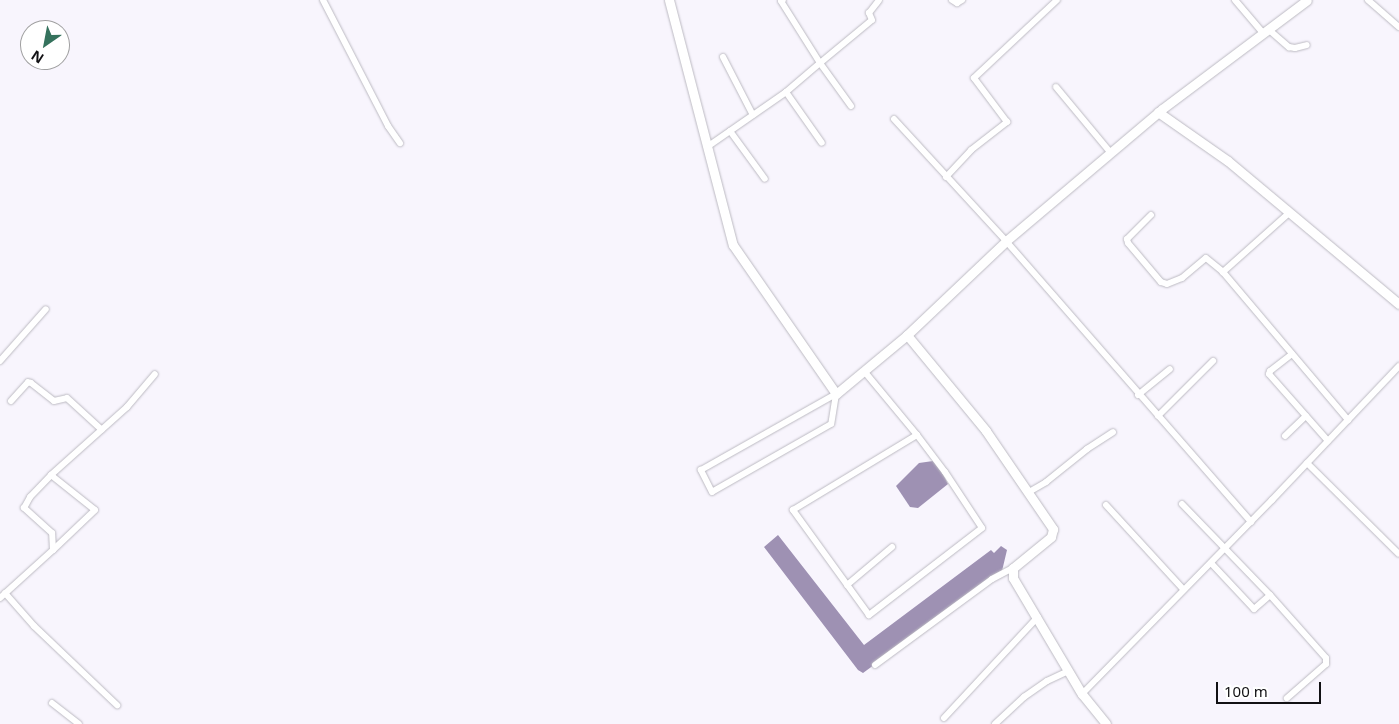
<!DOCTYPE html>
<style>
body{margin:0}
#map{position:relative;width:1399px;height:724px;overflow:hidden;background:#f8f5fd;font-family:"Noto Sans",sans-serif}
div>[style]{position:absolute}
.water>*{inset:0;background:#9e91b3}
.roads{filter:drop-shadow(0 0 1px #bcbac2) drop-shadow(0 0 1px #bcbac2)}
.street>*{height:6px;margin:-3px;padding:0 3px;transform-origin:3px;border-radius:3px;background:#fff}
.secondary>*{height:9px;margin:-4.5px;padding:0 4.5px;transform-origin:4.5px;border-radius:4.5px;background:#fff}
span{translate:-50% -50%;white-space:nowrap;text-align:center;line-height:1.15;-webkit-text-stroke:4px #fff;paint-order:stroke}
.north{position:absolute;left:20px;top:20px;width:50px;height:50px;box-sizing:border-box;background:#fff;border:1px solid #a0a0a1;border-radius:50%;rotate:213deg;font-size:14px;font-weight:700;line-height:20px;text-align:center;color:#121114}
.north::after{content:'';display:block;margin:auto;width:18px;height:22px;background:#35725d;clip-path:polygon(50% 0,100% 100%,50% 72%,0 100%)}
.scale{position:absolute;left:1216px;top:682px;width:105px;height:22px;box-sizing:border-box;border:2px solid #121114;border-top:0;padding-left:6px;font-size:15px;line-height:18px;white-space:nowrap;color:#121114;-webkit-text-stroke:4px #fff;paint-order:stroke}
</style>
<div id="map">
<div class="water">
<i style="clip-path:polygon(933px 461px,942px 472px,948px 484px,918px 508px,910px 507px,896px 486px,919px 463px)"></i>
<i style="clip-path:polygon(778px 535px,864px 645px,991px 550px,994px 553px,1001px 546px,1007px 550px,1002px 571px,863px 673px,858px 670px,764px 547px)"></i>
</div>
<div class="roads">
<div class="street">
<i style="left:323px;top:0;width:142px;rotate:62.7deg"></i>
<i style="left:388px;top:126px;width:21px;rotate:55deg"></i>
<i style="left:952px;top:0;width:6px;rotate:31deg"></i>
<i style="left:957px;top:3px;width:6px;rotate:-31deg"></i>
<i style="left:1235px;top:0;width:43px;rotate:49.7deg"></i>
<i style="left:1368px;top:0;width:41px;rotate:41.1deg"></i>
<i style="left:1268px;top:29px;width:28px;rotate:41deg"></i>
<i style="left:1289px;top:47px;width:6px;rotate:9deg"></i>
<i style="left:1295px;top:48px;width:12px;rotate:-14deg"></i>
<i style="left:723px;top:57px;width:65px;rotate:62.7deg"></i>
<i style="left:1056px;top:87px;width:85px;rotate:50.3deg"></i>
<i style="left:786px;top:92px;width:62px;rotate:54.8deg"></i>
<i style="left:851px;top:106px;width:53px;rotate:-125.8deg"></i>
<i style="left:820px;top:63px;width:67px;rotate:-39.6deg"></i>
<i style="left:872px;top:20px;width:8px;rotate:-113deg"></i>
<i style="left:869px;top:13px;width:16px;rotate:-52deg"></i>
<i style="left:894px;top:119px;width:166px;rotate:47.4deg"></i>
<i style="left:1006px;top:241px;width:373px;rotate:48.9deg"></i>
<i style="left:730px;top:131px;width:59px;rotate:53.9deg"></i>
<i style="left:707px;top:147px;width:96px;rotate:-34.8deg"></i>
<i style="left:786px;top:92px;width:45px;rotate:-40.5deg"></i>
<i style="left:820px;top:63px;width:73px;rotate:-122.2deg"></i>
<i style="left:781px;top:1px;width:2px;rotate:-27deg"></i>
<i style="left:946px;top:177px;width:37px;rotate:-47deg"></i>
<i style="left:971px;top:150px;width:46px;rotate:-37.9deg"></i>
<i style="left:1007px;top:122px;width:55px;rotate:-126.9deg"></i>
<i style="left:974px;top:78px;width:114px;rotate:-43.2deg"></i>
<i style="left:1289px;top:213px;width:89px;rotate:138.2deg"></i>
<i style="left:1223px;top:272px;width:194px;rotate:49.8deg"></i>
<i style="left:1151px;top:215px;width:34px;rotate:135deg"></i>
<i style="left:1127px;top:239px;width:4px;rotate:76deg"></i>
<i style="left:1128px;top:243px;width:51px;rotate:49.8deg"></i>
<i style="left:1161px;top:282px;width:6px;rotate:18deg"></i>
<i style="left:1167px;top:284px;width:16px;rotate:-22deg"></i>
<i style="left:1182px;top:278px;width:31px;rotate:-40deg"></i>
<i style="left:1206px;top:258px;width:22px;rotate:39deg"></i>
<i style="left:1292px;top:354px;width:28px;rotate:142deg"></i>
<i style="left:1270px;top:371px;width:3px;rotate:108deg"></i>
<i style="left:1269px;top:374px;width:89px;rotate:48.6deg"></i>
<i style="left:0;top:361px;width:69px;rotate:-48.5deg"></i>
<i style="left:864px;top:371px;width:83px;rotate:50.4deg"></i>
<i style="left:917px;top:435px;width:46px;rotate:52.9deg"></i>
<i style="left:945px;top:472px;width:67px;rotate:56.5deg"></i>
<i style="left:982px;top:528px;width:143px;rotate:142.4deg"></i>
<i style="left:869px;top:615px;width:130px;rotate:-125.9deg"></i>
<i style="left:793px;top:510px;width:145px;rotate:-31.2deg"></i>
<i style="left:836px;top:394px;width:30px;rotate:99deg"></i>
<i style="left:831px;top:424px;width:137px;rotate:150.3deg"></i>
<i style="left:712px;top:492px;width:25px;rotate:-117deg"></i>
<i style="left:701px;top:470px;width:155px;rotate:-29.4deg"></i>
<i style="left:1138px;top:395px;width:41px;rotate:-39.1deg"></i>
<i style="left:11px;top:401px;width:25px;rotate:-48deg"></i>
<i style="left:28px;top:382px;width:3px;rotate:18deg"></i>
<i style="left:31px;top:383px;width:29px;rotate:38deg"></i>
<i style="left:54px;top:401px;width:13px;rotate:-13deg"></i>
<i style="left:67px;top:398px;width:47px;rotate:42.4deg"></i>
<i style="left:1158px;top:416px;width:78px;rotate:-45deg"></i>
<i style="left:1285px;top:436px;width:29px;rotate:-44deg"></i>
<i style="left:1307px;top:463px;width:129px;rotate:44.7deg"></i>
<i style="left:51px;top:475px;width:56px;rotate:38.5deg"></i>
<i style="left:95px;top:510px;width:58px;rotate:136.4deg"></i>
<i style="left:1029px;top:492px;width:20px;rotate:-30deg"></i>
<i style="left:1046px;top:482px;width:53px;rotate:-38.8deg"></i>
<i style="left:1087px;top:449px;width:31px;rotate:-33deg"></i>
<i style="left:1182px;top:504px;width:127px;rotate:46deg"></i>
<i style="left:1270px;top:595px;width:84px;rotate:48.4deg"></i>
<i style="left:1326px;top:658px;width:6px;rotate:90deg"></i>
<i style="left:1326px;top:664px;width:52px;rotate:138.9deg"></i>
<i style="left:1106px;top:505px;width:114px;rotate:47.5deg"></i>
<i style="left:1211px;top:563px;width:63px;rotate:46.9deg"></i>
<i style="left:1254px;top:609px;width:21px;rotate:-41deg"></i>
<i style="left:847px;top:585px;width:59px;rotate:-40.2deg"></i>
<i style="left:5px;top:593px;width:44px;rotate:48.7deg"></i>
<i style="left:34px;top:626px;width:115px;rotate:43.6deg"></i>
<i style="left:0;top:598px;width:72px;rotate:-42.2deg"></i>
<i style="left:53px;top:550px;width:17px;rotate:-93deg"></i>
<i style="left:52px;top:533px;width:38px;rotate:-138deg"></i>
<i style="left:24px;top:508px;width:13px;rotate:-61deg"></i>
<i style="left:30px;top:497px;width:30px;rotate:-46deg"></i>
<i style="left:51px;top:475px;width:102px;rotate:-41.8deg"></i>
<i style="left:127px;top:407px;width:43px;rotate:-49.7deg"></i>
<i style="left:875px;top:665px;width:145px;rotate:-36.3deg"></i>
<i style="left:992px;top:579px;width:24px;rotate:-28deg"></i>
<i style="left:1082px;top:694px;width:272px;rotate:-45.6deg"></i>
<i style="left:1272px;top:500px;width:185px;rotate:-46.5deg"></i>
<i style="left:52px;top:703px;width:34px;rotate:38deg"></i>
<i style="left:944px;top:718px;width:138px;rotate:-47.1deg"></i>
<i style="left:995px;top:724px;width:40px;rotate:-43deg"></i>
<i style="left:1024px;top:697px;width:28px;rotate:-35deg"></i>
<i style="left:1047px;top:681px;width:23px;rotate:-25deg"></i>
</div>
<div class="secondary">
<i style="left:669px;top:0;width:253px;rotate:75.4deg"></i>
<i style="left:733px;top:245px;width:181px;rotate:55.3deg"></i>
<i style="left:836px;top:394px;width:92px;rotate:-39.7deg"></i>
<i style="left:907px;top:335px;width:137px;rotate:-43.5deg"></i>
<i style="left:1006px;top:241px;width:204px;rotate:-40.2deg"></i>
<i style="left:1162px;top:109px;width:181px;rotate:-36.9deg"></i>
<i style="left:1158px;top:112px;width:85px;rotate:35deg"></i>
<i style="left:1228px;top:161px;width:223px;rotate:39.9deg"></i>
<i style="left:907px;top:335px;width:124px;rotate:50.5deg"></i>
<i style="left:986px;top:431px;width:119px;rotate:55.6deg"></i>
<i style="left:1053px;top:529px;width:8px;rotate:104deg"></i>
<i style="left:1051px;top:537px;width:49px;rotate:140.8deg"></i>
<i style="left:1013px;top:568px;width:10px;rotate:90deg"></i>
<i style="left:1013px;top:578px;width:135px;rotate:59.3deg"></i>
<i style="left:1082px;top:694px;width:38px;rotate:51deg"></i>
</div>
</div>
<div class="north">N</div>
<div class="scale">100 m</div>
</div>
